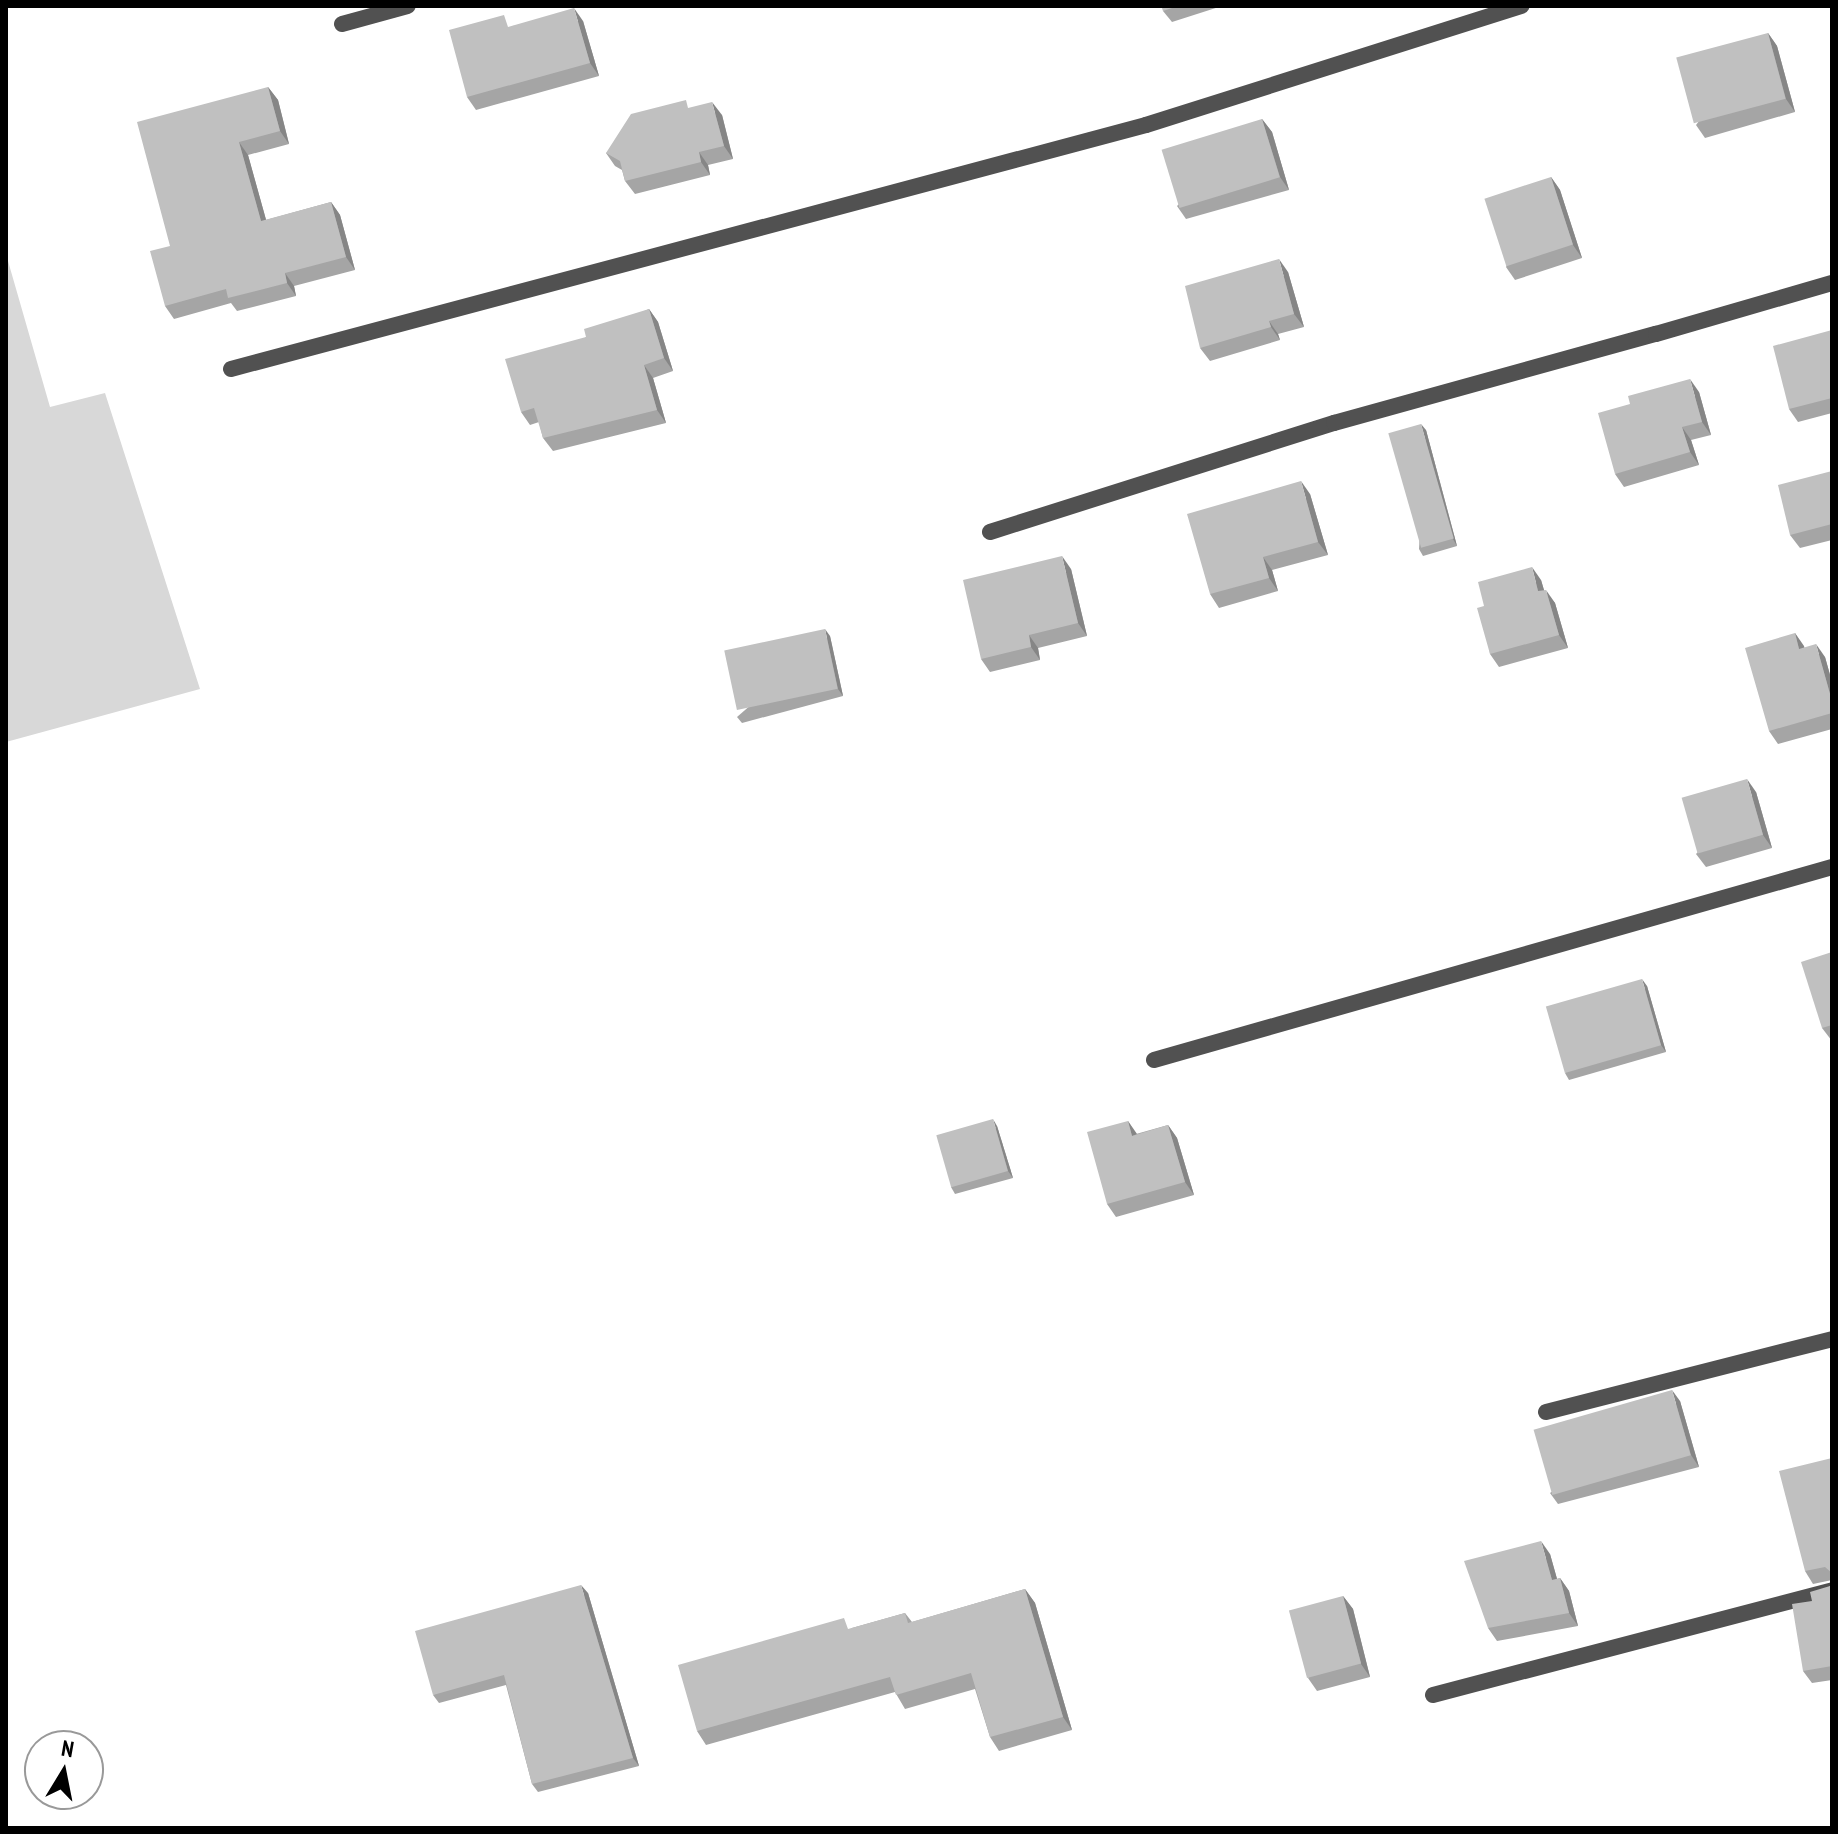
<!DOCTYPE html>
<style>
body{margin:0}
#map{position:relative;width:1838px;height:1834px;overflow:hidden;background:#fff;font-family:"PT Sans Narrow",sans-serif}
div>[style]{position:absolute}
.green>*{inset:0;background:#d8d8d8}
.lane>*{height:16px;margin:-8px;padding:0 8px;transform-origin:8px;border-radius:8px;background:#515151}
.street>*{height:16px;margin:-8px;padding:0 8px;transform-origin:8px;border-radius:8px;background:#515151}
.wall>*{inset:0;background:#a5a5a5}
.shaded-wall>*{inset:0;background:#868686}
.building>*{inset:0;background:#c0c0c0;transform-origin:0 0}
span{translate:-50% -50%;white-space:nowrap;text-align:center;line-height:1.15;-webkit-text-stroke:6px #fff;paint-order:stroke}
.frame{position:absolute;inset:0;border:8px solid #000;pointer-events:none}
.north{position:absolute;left:24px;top:1730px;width:80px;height:80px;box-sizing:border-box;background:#fff;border:2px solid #999;border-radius:50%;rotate:10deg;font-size:22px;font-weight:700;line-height:32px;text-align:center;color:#000}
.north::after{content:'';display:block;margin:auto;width:28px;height:36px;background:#000;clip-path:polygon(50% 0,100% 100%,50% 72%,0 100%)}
</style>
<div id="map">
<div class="green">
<i style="clip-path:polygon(6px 254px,50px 407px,105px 393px,200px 689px,6px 742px)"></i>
</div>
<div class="lane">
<i style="left:990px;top:532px;width:361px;rotate:-17.6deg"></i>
<i style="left:1334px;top:423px;width:334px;rotate:-15.5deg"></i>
<i style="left:1154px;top:1060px;width:705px;rotate:-15.89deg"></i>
<i style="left:1546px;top:1412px;width:295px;rotate:-14.3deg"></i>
</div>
<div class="street">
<i style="left:342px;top:24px;width:68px;rotate:-15.3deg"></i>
<i style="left:1656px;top:334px;width:183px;rotate:-16.2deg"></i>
<i style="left:231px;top:369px;width:947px;rotate:-14.93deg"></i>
<i style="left:1146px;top:125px;width:394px;rotate:-17.6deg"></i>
<i style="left:1433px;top:1695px;width:413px;rotate:-14.7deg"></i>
</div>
<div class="wall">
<i style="clip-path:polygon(1162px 6px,1222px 6px,1172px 22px,1163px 11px)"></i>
<i style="clip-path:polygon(583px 21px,599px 76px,476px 110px,467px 97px,512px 26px)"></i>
<i style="clip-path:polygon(1768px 33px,1777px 46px,1795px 112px,1705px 138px,1696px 125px)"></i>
<i style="clip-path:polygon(268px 87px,278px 100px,289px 144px,248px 155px,266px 220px,331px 202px,340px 215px,355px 270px,294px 286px,296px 296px,237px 311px,231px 303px,174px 319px,165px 306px,170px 246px)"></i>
<i style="clip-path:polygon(691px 108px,722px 115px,733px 159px,708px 165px,710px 175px,635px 194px,625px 181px,622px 170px,615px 166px,606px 153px)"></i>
<i style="clip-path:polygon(1262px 119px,1272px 132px,1289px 190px,1186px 219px,1177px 206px)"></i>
<i style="clip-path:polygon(1551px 177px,1560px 190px,1582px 258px,1515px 280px,1506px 267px)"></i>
<i style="clip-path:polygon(1288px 272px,1304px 327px,1278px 334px,1280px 340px,1210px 361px,1200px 348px)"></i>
<i style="clip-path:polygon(649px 309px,658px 322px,673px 371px,653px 378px,666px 423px,553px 451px,543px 438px,539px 422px,530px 425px,521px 412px,586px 337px)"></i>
<i style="clip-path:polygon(1832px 330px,1832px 413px,1798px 422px,1789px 409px)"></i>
<i style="clip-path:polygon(1699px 392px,1711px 435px,1691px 440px,1699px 465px,1624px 487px,1615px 474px)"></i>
<i style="clip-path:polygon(1426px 430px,1457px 546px,1423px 556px,1419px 549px)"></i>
<i style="clip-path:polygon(1832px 471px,1832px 540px,1800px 548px,1790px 535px)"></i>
<i style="clip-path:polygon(1310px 494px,1328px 555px,1272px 570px,1278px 591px,1219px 608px,1210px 594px)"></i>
<i style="clip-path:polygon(1071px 569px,1087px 636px,1038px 648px,1040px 660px,990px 672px,981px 659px)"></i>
<i style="clip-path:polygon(1541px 580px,1544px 590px,1555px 603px,1568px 648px,1499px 667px,1490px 654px,1484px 606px)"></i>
<i style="clip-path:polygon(1795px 633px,1804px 648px,1825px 657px,1832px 682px,1832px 729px,1778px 744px,1769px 731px)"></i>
<i style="clip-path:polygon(830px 636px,843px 696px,742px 723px,737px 717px)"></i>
<i style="clip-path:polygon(1756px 792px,1772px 848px,1706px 867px,1696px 854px)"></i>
<i style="clip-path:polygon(1832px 952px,1832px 1041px,1822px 1028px)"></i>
<i style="clip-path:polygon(1647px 986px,1666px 1052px,1569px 1080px,1565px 1073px)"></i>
<i style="clip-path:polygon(1128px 1121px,1136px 1134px,1168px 1125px,1177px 1138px,1194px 1195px,1116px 1217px,1107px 1204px)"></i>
<i style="clip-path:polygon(997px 1126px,1013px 1178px,955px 1194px,951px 1187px)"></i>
<i style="clip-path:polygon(1680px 1401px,1699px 1467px,1558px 1504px,1550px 1493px)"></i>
<i style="clip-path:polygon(1832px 1458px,1832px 1580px,1813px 1584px,1805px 1571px)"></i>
<i style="clip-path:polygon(1550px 1554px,1557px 1579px,1560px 1578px,1569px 1591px,1578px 1626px,1497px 1641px,1488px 1628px)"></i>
<i style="clip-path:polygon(1832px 1581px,1832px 1680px,1812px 1683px,1803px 1671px,1812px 1601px,1830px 1586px)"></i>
<i style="clip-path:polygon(1025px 1589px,1035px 1603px,1072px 1730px,999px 1751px,990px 1737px,975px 1689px,905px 1709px,895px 1692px,706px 1745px,697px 1731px,852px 1628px,905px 1613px,912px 1622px)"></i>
<i style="clip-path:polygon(588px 1593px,639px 1766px,538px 1792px,532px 1784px,506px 1685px,439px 1703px,433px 1695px)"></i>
<i style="clip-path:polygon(1343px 1596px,1353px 1609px,1370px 1677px,1317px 1691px,1308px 1678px)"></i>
</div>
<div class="shaded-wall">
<i style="clip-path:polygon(574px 8px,583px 21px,599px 76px,590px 63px)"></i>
<i style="clip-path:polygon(1768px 33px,1777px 46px,1795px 112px,1786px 99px)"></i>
<i style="clip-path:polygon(268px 87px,278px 100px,289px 144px,280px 131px)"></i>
<i style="clip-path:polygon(712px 102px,722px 115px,733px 159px,724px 146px)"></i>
<i style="clip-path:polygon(1262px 119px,1272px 132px,1289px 190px,1280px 177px)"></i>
<i style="clip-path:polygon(239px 142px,248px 155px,270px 234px,261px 221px)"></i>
<i style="clip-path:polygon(699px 152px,708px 165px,710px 175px,701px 162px)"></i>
<i style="clip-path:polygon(1551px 177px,1560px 190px,1582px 258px,1573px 245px)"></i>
<i style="clip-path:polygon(331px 202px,340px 215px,355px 270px,346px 257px)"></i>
<i style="clip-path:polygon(1279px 259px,1288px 272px,1304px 327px,1294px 314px)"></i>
<i style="clip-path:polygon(285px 273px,294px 286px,296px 296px,287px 283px)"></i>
<i style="clip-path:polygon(649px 309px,658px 322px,673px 371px,664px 358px)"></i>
<i style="clip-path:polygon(1269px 321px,1278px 334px,1280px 340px,1271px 327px)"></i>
<i style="clip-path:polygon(644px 365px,653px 378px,666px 423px,657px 410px)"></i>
<i style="clip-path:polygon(1690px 379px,1699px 392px,1711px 435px,1702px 422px)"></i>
<i style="clip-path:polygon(1421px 424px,1426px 430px,1457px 546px,1453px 539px)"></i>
<i style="clip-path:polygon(1682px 427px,1691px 440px,1699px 465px,1690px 452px)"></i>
<i style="clip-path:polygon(1301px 481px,1310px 494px,1328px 555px,1318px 542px)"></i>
<i style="clip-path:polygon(1062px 556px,1071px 569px,1087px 636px,1078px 623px)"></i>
<i style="clip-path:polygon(1263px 557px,1272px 570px,1278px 591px,1269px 578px)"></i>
<i style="clip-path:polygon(1532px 567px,1541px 580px,1548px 604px,1538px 591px)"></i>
<i style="clip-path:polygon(1546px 590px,1555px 603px,1568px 648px,1559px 635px)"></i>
<i style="clip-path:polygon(825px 629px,830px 636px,843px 696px,838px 689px)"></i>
<i style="clip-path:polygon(1795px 633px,1804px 646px,1808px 662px,1799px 649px)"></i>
<i style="clip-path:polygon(1029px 635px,1038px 648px,1040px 660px,1031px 647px)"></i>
<i style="clip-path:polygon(1816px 644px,1825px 657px,1832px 682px,1832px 701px)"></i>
<i style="clip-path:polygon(1747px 779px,1756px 792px,1772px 848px,1763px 835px)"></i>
<i style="clip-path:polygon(1642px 979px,1647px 986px,1666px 1052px,1661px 1045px)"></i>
<i style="clip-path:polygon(993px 1119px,997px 1126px,1013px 1178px,1008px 1171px)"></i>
<i style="clip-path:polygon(1128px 1121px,1137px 1134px,1132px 1136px)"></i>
<i style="clip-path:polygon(1168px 1125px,1177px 1138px,1194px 1195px,1185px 1182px)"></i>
<i style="clip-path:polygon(1672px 1390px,1680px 1401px,1699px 1467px,1691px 1455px)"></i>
<i style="clip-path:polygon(1541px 1541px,1550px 1554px,1561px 1593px,1552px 1580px)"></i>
<i style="clip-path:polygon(1560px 1578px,1569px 1591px,1578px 1626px,1569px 1613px)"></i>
<i style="clip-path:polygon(581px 1585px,588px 1593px,639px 1766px,633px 1758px)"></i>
<i style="clip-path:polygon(1025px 1589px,1035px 1603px,1072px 1730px,1063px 1717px)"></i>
<i style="clip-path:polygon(1343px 1596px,1353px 1609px,1370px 1677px,1361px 1664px)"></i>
</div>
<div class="building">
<i style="clip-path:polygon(1162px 6px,1178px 6px,1163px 11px)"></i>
<i style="clip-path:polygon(574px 8px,590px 63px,467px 97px,449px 30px,504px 15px,508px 27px)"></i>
<i style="left:1768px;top:33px;width:68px;height:95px;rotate:75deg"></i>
<i style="clip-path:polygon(268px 87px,280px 131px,239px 142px,261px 221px,331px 202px,346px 257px,285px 273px,287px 283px,228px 298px,226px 289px,165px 306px,150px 251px,170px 246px,137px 122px)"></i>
<i style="clip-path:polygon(686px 100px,688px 108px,712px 102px,724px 146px,699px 152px,701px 162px,625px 181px,620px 161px,606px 153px,631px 114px)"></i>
<i style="left:1262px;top:119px;width:61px;height:105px;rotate:73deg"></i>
<i style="left:1551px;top:177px;width:71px;height:70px;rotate:72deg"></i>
<i style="clip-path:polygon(1279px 259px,1294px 314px,1269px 321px,1271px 327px,1200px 348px,1185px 286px)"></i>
<i style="clip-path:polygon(649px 309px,664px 358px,644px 365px,657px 410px,543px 438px,534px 408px,521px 412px,505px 359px,586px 337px,584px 329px)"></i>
<i style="clip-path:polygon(1832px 330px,1832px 398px,1789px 409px,1773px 346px)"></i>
<i style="clip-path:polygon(1690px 379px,1702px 422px,1682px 427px,1690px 452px,1615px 474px,1598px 413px,1630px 404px,1628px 396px)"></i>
<i style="left:1421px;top:424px;width:119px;height:34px;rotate:74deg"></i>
<i style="clip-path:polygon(1832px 471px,1832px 524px,1790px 535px,1778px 485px)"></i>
<i style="clip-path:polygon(1301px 481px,1318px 542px,1263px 557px,1269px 578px,1210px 594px,1187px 514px)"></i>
<i style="clip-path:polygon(1062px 556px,1078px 623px,1029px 635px,1031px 647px,981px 659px,963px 580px)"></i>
<i style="clip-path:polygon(1532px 567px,1538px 591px,1546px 590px,1559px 635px,1490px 654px,1477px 608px,1484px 606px,1478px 582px)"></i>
<i style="left:825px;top:629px;width:61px;height:103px;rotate:78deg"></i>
<i style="clip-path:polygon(1795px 633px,1799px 649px,1816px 644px,1832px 701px,1832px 713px,1769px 731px,1745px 648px)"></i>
<i style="left:1747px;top:779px;width:58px;height:68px;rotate:74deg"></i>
<i style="clip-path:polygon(1832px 952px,1832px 1025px,1822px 1028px,1801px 962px)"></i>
<i style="left:1642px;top:979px;width:69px;height:100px;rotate:74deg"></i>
<i style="left:993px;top:1119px;width:54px;height:59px;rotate:74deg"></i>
<i style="clip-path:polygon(1128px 1121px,1132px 1136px,1168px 1125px,1185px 1182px,1107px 1204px,1087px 1132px)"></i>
<i style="left:1672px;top:1390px;width:68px;height:144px;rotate:74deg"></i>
<i style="clip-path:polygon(1832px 1458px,1832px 1573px,1825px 1567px,1805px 1571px,1779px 1471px)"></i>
<i style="clip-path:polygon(1541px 1541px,1552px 1580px,1560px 1578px,1569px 1613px,1488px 1628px,1464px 1561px)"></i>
<i style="clip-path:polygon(1832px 1581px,1832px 1666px,1803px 1671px,1792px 1604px,1812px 1601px,1810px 1592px,1830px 1586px)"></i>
<i style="clip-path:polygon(581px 1585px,633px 1758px,532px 1784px,504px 1675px,433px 1695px,415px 1631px)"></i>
<i style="clip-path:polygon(1025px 1589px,1063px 1717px,990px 1737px,971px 1673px,896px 1695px,890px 1677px,697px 1731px,678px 1665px,844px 1618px,848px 1629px,905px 1613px,908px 1623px)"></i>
<i style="left:1343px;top:1596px;width:70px;height:56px;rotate:75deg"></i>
</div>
<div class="frame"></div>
<div class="north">N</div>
</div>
